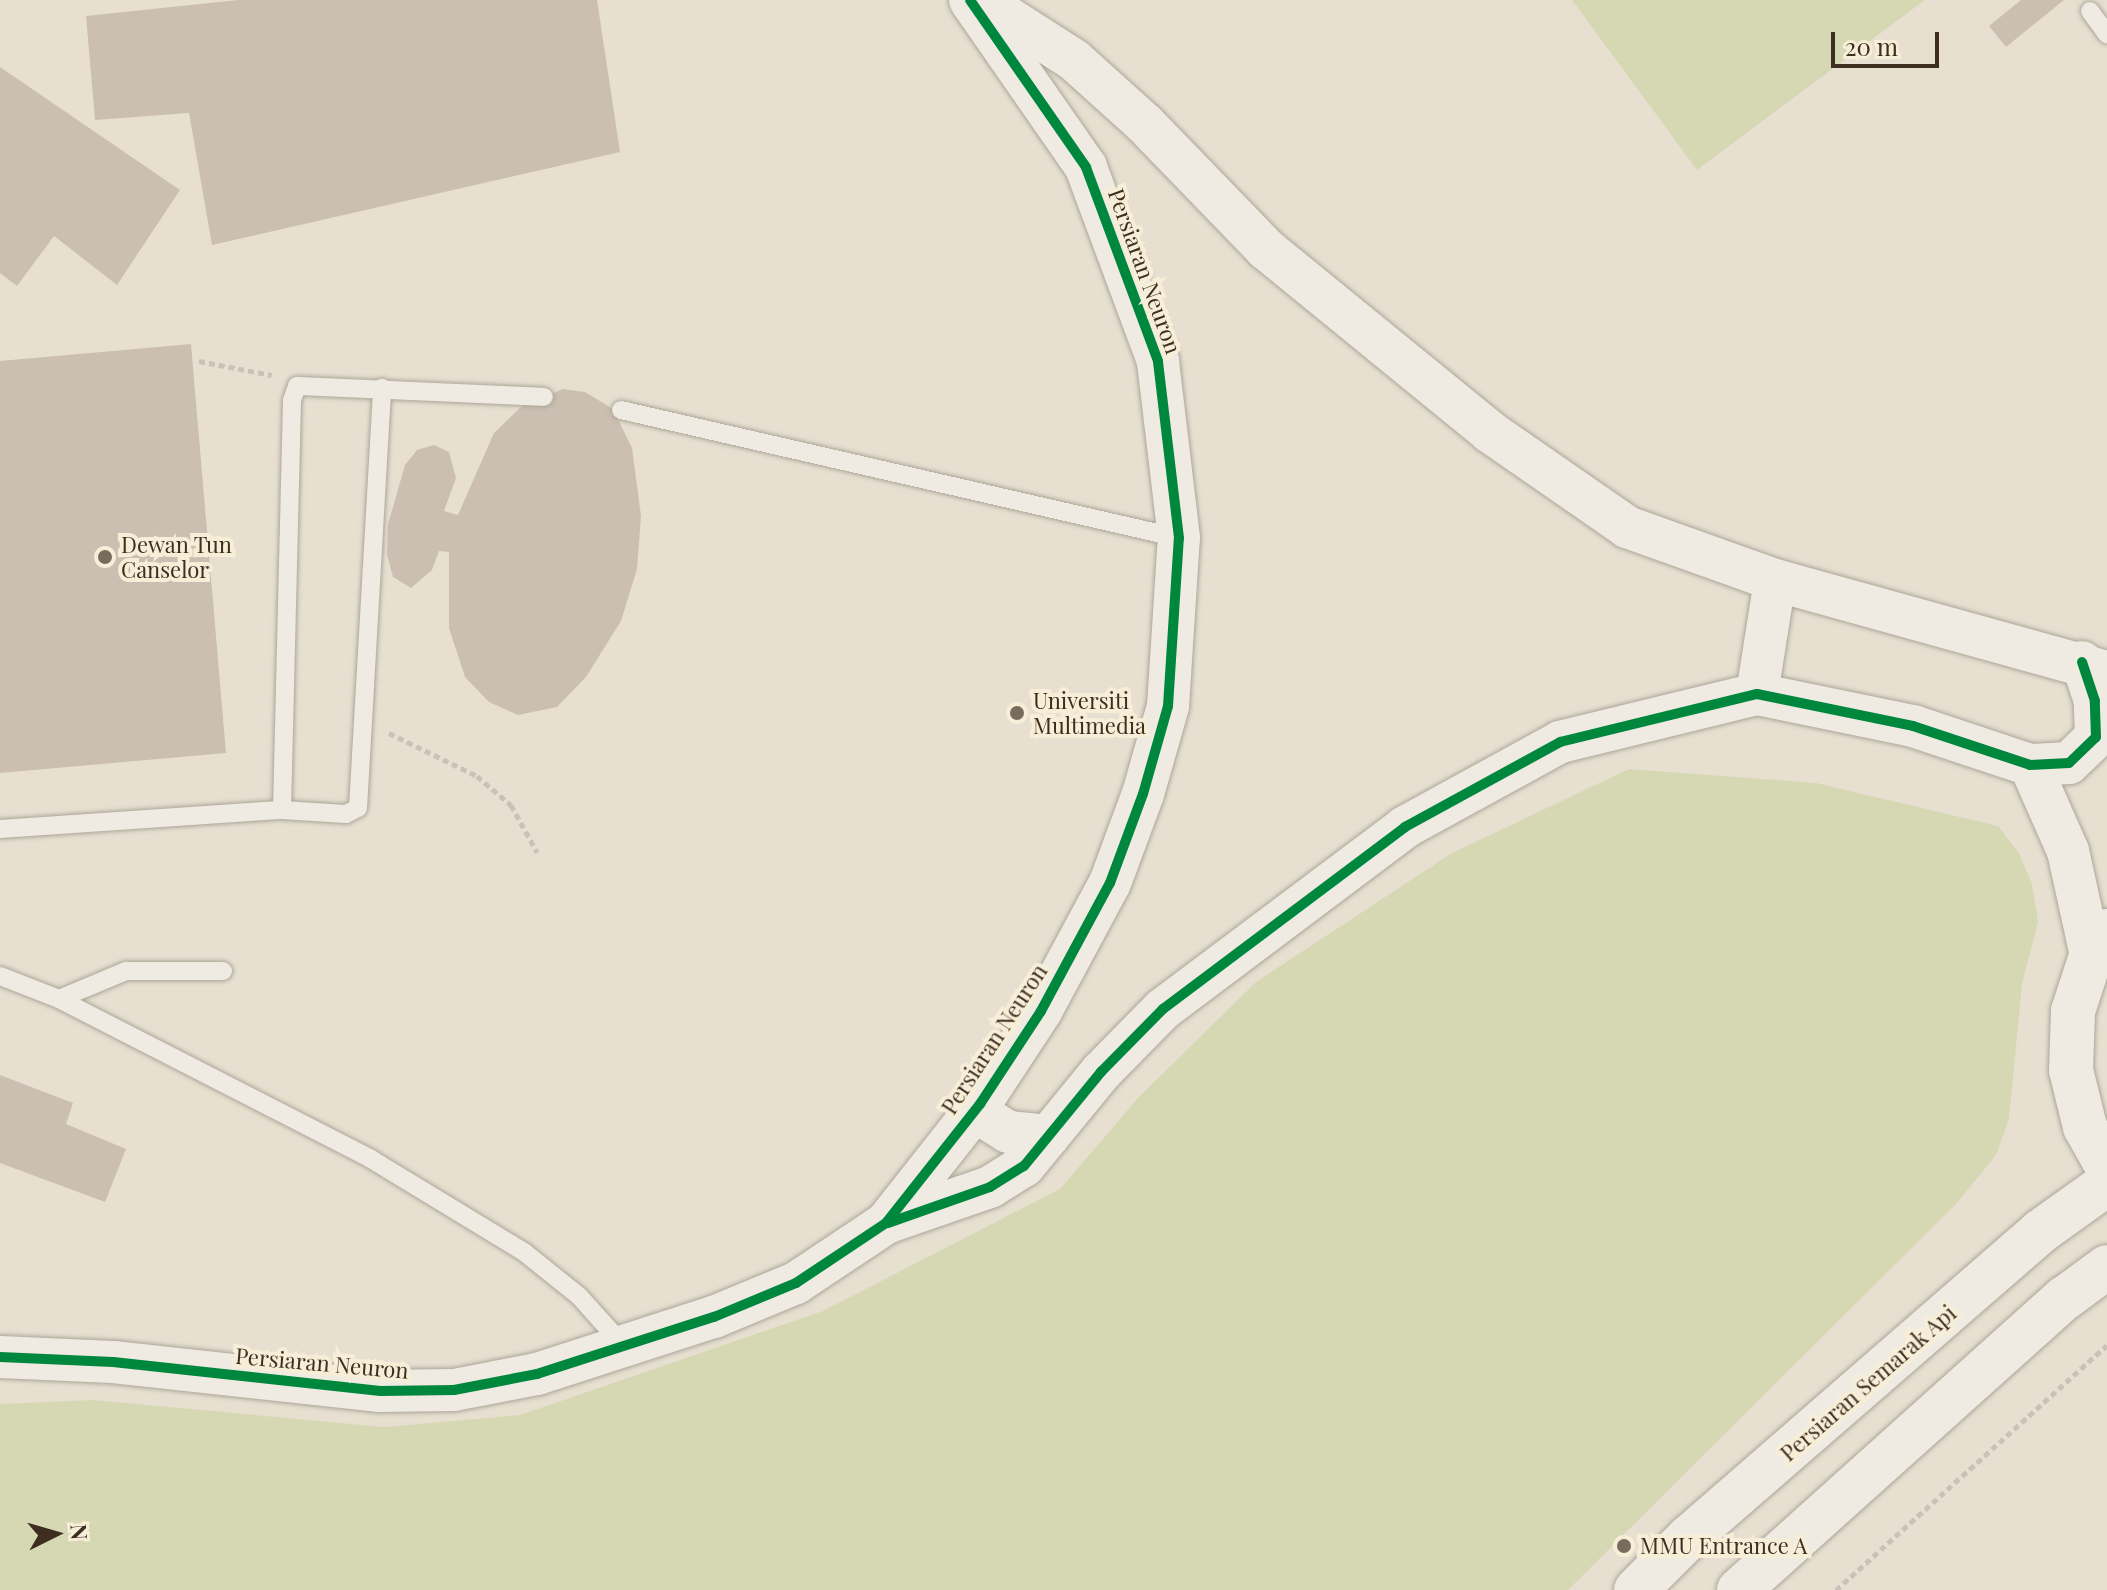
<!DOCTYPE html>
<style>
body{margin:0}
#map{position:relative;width:2107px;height:1590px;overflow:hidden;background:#e7e0d1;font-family:"Playfair Display",serif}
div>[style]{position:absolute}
.green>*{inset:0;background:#d6d7b3}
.building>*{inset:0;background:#cbbfb2}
.path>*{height:5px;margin-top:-2.5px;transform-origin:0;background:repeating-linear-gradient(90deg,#c8c2b9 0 6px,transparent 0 10px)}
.roads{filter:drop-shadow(0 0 2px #ada599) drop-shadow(0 0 2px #ada599)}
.service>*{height:18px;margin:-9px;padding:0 9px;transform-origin:9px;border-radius:9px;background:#efebe3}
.tertiary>*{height:42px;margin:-21px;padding:0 21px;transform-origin:21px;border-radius:21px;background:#efebe3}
.secondary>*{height:44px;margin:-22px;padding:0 22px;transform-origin:22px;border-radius:22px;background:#efebe3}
.cycleway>*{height:10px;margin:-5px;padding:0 5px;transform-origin:5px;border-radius:5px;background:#00873e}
.dots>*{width:22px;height:22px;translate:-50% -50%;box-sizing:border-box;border:4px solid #f7eed8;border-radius:50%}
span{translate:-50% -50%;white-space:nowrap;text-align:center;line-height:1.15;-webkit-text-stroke:8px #f7eed8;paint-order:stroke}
.street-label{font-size:22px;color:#3d2e20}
.poi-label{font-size:22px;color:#3d2e20}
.left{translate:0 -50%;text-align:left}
.north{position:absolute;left:16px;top:1494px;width:80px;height:80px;-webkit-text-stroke:6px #f7eed8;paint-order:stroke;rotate:85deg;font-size:22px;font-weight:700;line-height:32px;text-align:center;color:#3d2e20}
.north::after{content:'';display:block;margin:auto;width:28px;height:36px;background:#3d2e20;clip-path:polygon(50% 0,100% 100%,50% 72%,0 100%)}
.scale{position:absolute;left:1831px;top:32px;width:108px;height:36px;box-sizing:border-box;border:4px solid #3d2e20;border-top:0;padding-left:10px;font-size:24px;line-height:28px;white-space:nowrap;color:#3d2e20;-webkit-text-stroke:6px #f7eed8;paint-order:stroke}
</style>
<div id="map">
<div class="green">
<i style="clip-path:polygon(1572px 0,1925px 0,1697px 170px)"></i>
<i style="clip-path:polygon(1629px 769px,1816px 783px,1998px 826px,2019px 853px,2032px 884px,2038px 922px,2022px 984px,2009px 1119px,1996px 1155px,1956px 1204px,1568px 1590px,0 1590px,0 1404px,93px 1400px,384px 1427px,520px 1415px,823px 1311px,1060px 1189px,1138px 1098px,1256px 982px,1452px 853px)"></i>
</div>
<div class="building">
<i style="clip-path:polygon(238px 0,597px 0,620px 152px,212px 245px,189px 113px,95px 120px,86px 16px)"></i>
<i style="clip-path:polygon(2021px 0,2064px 0,2006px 47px,1989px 26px)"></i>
<i style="clip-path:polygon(0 67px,180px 190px,117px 285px,54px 236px,17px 286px,0 273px)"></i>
<i style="clip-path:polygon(191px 344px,226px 753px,0 773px,0 361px)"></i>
<i style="clip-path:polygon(563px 389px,585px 392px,613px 409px,632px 448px,641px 516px,637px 569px,621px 621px,586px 677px,557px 707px,518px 715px,489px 702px,465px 677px,449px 628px,449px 552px,439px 551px,432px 570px,411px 588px,393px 577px,387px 555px,388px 524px,405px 465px,417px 450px,434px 445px,449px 452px,456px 478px,444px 511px,458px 515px,494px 433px,521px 407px)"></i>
<i style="clip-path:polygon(0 1075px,73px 1103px,66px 1124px,126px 1149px,105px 1202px,0 1163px)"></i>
</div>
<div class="path">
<i style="left:199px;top:361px;width:74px;rotate:10.9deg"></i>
<i style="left:389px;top:733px;width:98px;rotate:26deg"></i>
<i style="left:477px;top:776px;width:45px;rotate:40.5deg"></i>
<i style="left:511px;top:805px;width:54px;rotate:61deg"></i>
<i style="left:1836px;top:1590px;width:365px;rotate:-42.1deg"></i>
</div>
<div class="roads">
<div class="service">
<i style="left:2090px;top:11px;width:29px;rotate:54deg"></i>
<i style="left:621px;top:410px;width:572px;rotate:12.92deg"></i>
<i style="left:282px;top:810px;width:410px;rotate:-88.6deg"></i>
<i style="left:292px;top:400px;width:15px;rotate:-70deg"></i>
<i style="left:297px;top:386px;width:247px;rotate:2.5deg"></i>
<i style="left:0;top:829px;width:283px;rotate:-3.9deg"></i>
<i style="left:282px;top:810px;width:64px;rotate:3.6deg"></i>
<i style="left:346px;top:814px;width:13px;rotate:-27deg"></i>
<i style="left:358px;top:808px;width:421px;rotate:-86.7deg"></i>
<i style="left:0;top:976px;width:63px;rotate:21.3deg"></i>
<i style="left:59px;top:999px;width:351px;rotate:27.1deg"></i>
<i style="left:371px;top:1159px;width:179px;rotate:31.3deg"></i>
<i style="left:524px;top:1252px;width:70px;rotate:38.7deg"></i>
<i style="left:579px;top:1296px;width:66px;rotate:48.1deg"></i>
<i style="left:59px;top:999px;width:73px;rotate:-22.7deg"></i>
<i style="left:126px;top:971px;width:97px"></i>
</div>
<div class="tertiary">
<i style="left:985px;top:3px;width:106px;rotate:32.6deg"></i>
<i style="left:1074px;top:60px;width:96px;rotate:42deg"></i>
<i style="left:1145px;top:124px;width:174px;rotate:45.9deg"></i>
<i style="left:1266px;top:249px;width:289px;rotate:39.2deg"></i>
<i style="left:1490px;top:432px;width:167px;rotate:34.7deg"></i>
<i style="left:1627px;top:527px;width:157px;rotate:19.7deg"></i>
<i style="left:1775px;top:580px;width:345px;rotate:15.5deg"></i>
<i style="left:1757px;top:694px;width:115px;rotate:-81deg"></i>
<i style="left:2030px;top:765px;width:94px;rotate:66.2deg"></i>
<i style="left:2068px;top:851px;width:107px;rotate:77.6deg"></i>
<i style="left:980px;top:1104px;width:18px;rotate:61deg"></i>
<i style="left:989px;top:1120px;width:22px;rotate:32deg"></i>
<i style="left:1008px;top:1132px;width:41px;rotate:5.6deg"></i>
<i style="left:886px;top:1223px;width:110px;rotate:-19.1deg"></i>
<i style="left:990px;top:1187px;width:40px;rotate:-32deg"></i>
<i style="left:1024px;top:1166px;width:122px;rotate:-50.7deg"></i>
<i style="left:1101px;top:1072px;width:88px;rotate:-45.5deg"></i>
<i style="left:1163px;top:1009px;width:303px;rotate:-36.9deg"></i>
<i style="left:1405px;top:827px;width:177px;rotate:-28.7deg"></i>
<i style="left:1560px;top:742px;width:203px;rotate:-13.7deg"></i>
<i style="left:1757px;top:694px;width:159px;rotate:11.6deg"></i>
<i style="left:1913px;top:726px;width:123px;rotate:18.4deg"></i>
<i style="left:2030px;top:765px;width:39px;rotate:-3deg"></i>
<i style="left:2069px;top:763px;width:37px;rotate:-44deg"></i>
<i style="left:2096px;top:737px;width:36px;rotate:-92deg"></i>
<i style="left:2095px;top:701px;width:41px;rotate:-108.4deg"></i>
<i style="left:0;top:1357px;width:113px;rotate:2.5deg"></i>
<i style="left:113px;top:1362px;width:269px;rotate:6.2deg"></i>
<i style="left:380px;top:1391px;width:74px;rotate:-0.8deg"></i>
<i style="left:454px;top:1390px;width:85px;rotate:-10.9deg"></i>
<i style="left:537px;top:1374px;width:186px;rotate:-17.9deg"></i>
<i style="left:714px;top:1317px;width:89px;rotate:-22.5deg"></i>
<i style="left:796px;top:1283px;width:108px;rotate:-33.7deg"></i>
<i style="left:886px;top:1223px;width:152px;rotate:-51.7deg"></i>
<i style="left:980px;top:1104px;width:111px;rotate:-56.7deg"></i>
<i style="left:1041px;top:1011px;width:145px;rotate:-61.7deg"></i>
<i style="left:1110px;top:883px;width:95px;rotate:-69.7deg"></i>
<i style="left:1143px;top:794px;width:91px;rotate:-74.1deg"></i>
<i style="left:1168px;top:706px;width:168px;rotate:-86.3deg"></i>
<i style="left:1179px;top:538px;width:178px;rotate:-96.8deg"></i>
<i style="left:1158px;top:361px;width:207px;rotate:-110.4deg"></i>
<i style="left:1086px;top:167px;width:203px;rotate:-124.8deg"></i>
</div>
<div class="secondary">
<i style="left:2107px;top:931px;width:30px;rotate:123deg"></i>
<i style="left:2091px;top:956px;width:58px;rotate:108.1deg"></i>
<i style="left:2073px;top:1011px;width:59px;rotate:91.9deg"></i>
<i style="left:2071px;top:1070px;width:59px;rotate:76.2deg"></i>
<i style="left:2085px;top:1127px;width:45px;rotate:60.6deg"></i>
<i style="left:1636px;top:1590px;width:75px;rotate:-45deg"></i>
<i style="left:1689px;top:1537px;width:466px;rotate:-41deg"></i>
<i style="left:2041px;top:1231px;width:81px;rotate:-35.5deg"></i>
<i style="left:1739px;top:1590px;width:438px;rotate:-41.9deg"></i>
<i style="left:2065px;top:1298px;width:52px;rotate:-36.4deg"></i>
</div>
</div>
<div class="cycleway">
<i style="left:888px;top:1223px;width:108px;rotate:-19.4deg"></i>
<i style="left:990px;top:1187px;width:40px;rotate:-32deg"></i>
<i style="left:1024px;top:1166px;width:122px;rotate:-50.7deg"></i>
<i style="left:1101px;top:1072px;width:88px;rotate:-45.5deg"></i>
<i style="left:1163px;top:1009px;width:303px;rotate:-36.9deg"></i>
<i style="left:1405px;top:827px;width:177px;rotate:-28.7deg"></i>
<i style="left:1560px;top:742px;width:203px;rotate:-13.7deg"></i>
<i style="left:1757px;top:694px;width:159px;rotate:11.6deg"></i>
<i style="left:1913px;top:726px;width:123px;rotate:18.4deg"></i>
<i style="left:2030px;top:765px;width:39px;rotate:-3deg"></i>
<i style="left:2069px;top:763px;width:37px;rotate:-44deg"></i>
<i style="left:2096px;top:737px;width:36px;rotate:-92deg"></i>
<i style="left:2095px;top:701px;width:41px;rotate:-108.4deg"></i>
<i style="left:0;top:1357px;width:113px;rotate:2.5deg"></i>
<i style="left:113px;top:1362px;width:269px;rotate:6.2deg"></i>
<i style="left:380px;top:1391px;width:74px;rotate:-0.8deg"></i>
<i style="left:454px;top:1390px;width:85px;rotate:-10.9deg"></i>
<i style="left:537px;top:1374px;width:186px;rotate:-17.9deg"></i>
<i style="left:714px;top:1317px;width:89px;rotate:-22.5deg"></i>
<i style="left:796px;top:1283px;width:108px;rotate:-33.7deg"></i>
<i style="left:886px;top:1223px;width:152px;rotate:-51.7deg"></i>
<i style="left:980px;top:1104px;width:111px;rotate:-56.7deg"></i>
<i style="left:1041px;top:1011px;width:145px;rotate:-61.7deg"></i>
<i style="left:1110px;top:883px;width:95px;rotate:-69.7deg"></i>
<i style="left:1143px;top:794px;width:91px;rotate:-74.1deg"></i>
<i style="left:1168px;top:706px;width:168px;rotate:-86.3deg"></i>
<i style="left:1179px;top:538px;width:178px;rotate:-96.8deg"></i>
<i style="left:1158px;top:361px;width:207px;rotate:-110.4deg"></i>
<i style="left:1086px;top:167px;width:203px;rotate:-124.8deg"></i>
</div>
<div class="dots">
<i style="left:105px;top:557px;background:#786c5e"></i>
<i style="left:1017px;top:713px;background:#786c5e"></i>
<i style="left:1624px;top:1546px;background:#786c5e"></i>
</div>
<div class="street-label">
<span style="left:1145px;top:271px;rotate:70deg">Persiaran Neuron</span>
<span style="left:994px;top:1039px;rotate:-57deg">Persiaran Neuron</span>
<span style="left:322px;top:1363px;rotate:5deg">Persiaran Neuron</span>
<span style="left:1868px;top:1383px;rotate:-41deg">Persiaran Semarak Api</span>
</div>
<div class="poi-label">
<span class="left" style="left:121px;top:557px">Dewan Tun<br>Canselor</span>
<span class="left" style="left:1033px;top:713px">Universiti<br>Multimedia</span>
<span class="left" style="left:1640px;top:1546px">MMU Entrance A</span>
</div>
<div class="north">N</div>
<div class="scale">20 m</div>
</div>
